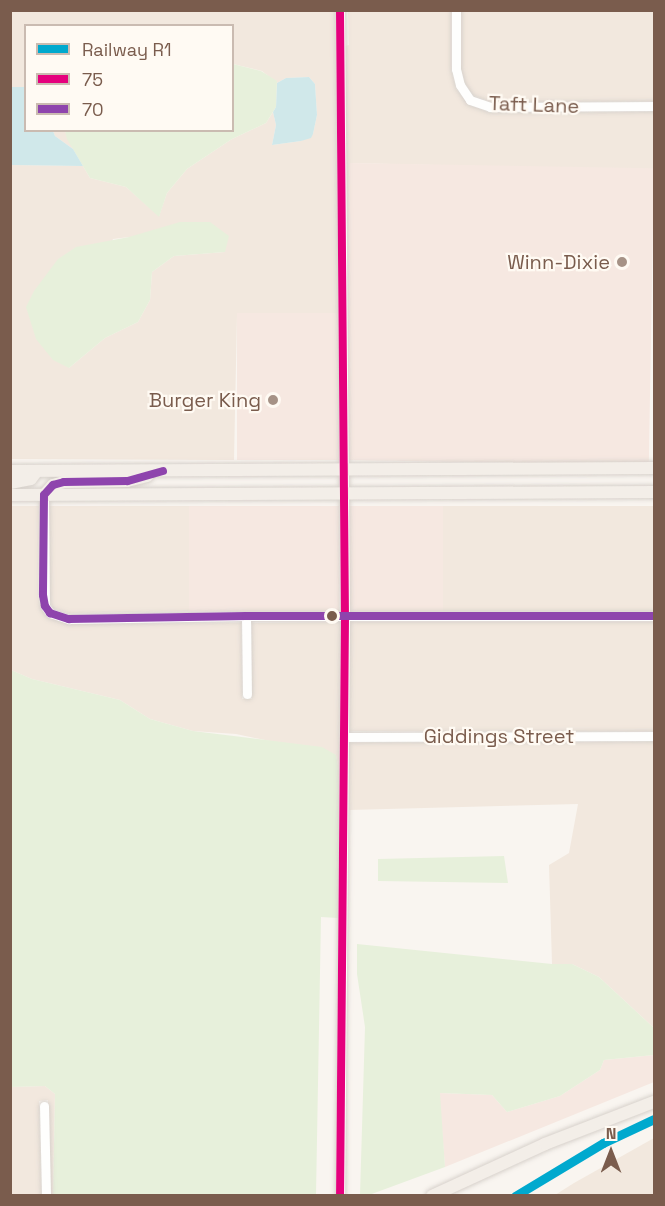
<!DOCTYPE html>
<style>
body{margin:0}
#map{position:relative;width:665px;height:1206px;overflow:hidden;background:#f9f5f0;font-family:"Space Grotesk",sans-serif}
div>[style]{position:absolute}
.residential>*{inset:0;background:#f2e8de;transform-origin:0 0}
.commercial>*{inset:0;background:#f6e8e1;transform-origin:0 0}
.green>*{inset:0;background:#e7f0db}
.water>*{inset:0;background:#d0e8ea}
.roads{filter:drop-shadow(0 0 2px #d7d1cb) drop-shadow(0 0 2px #d7d1cb)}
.minor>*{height:9px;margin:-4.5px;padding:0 4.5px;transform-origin:4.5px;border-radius:4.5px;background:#fefefd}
.major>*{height:12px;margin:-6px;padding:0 6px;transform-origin:6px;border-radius:6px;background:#f3eee8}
.rail>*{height:3px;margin-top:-1.5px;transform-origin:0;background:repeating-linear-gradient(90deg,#e6e3e7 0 9px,transparent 0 15px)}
.bus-1>*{height:8px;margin:-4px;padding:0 4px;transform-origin:4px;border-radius:4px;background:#e5007d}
.bus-2>*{height:8px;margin:-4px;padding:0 4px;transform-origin:4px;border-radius:4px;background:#8e44ad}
.rail-1>*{height:9px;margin:-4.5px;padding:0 4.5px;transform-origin:4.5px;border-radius:4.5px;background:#00a9ce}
.dots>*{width:16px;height:16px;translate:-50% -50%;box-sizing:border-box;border:3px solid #fffaf3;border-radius:50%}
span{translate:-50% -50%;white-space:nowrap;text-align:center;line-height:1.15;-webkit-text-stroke:4.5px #fffaf3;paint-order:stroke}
.street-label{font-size:20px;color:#7a5c4d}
.poi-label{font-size:20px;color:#7a5c4d}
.right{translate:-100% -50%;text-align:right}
.frame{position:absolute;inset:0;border:12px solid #7a5c4d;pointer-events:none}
.legend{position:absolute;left:24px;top:24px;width:210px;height:108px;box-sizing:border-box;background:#fffaf3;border:2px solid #cabbb1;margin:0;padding:8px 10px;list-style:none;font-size:18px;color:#7a5c4d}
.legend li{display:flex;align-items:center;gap:12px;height:30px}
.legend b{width:30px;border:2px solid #cabbb1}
.north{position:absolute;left:581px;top:1122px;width:60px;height:60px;-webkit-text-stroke:4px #fffaf3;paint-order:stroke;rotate:0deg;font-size:16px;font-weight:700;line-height:24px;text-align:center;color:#7a5c4d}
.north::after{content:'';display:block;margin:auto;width:21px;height:27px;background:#7a5c4d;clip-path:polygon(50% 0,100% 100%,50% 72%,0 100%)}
</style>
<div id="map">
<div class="residential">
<i style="clip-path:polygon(evenodd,11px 11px,335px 11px,339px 313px,237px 316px,234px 460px,11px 459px,11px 165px,83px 166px,90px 178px,126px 187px,159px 216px,167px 193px,187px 169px,232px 139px,266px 123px,273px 112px,276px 125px,272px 145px,301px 141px,313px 134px,317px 115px,315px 84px,309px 77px,286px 78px,277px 83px,262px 71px,233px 64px,232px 26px,26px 26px,25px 87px,11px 87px,11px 11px,129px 237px,225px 252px,174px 256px,152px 272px,150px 300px,138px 322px,105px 338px,69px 368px,113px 239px,129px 237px)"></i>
<i style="clip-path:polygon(348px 11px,451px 11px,451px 70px,456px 89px,469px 105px,490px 113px,654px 112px,654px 170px,350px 163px,349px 313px,345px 46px,349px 45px)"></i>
<i style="clip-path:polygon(461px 11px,654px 11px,654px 101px,491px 102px,473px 95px,465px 83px,461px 69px)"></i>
<i style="clip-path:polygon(53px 131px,65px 131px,73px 149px,55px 136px)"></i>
<i style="clip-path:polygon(10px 506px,39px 506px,38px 596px,40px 607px,46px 616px,69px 624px,241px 623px,242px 699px,252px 699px,252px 623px,340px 622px,339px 771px,336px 755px,236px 734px,193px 731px,150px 719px,120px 700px,32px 679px,11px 670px)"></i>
<i style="clip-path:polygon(49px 506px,189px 506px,194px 611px,69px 613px,53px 608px,48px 594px)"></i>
<i style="left:443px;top:506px;width:211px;height:105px"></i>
<i style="left:350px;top:622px;width:304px;height:109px"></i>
<i style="clip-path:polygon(654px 742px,654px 1028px,599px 977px,572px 964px,552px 964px,549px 865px,569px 853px,578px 804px,349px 810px,349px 743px)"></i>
<i style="clip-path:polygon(45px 1086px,55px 1094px,53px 1195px,51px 1195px,48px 1100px,39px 1101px,41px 1195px,11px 1195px,10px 1087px)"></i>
<i style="clip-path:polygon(654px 1138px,654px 1195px,555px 1195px,574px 1183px)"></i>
</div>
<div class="commercial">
<i style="left:350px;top:163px;width:304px;height:297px;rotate:1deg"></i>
<i style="left:339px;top:313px;width:147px;height:102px;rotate:90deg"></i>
<i style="left:189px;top:506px;width:150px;height:105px"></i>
<i style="left:349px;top:506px;width:94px;height:105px"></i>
<i style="clip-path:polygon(654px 1055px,654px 1082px,445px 1167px,439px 1093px,492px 1095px,507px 1112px,560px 1096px,600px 1070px,604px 1060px)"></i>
</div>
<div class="green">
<i style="clip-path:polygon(233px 64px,261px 71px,277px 81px,276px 107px,266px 123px,232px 139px,187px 169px,167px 193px,159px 217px,126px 187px,90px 178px,67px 139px,65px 131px,232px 130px)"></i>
<i style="clip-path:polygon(180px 222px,210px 222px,229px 236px,225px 252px,174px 256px,152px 272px,150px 300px,138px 322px,105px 338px,69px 368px,53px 360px,36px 339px,26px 307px,34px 291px,58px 259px,76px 247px,129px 237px)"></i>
<i style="clip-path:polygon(11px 670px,32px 679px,120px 700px,150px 719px,193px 731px,322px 747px,336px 755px,339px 771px,338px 918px,321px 917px,316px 1195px,53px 1195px,55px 1094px,45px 1086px,11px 1087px)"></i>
<i style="clip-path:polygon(504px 856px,508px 883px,378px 881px,378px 859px)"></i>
<i style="clip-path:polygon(357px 944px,552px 964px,572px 964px,599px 977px,654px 1028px,654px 1055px,604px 1060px,600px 1070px,560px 1096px,507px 1112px,492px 1095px,440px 1093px,445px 1167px,369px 1195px,360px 1195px,365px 1027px,357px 974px)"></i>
</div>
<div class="water">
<i style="clip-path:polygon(309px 77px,315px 84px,317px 115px,313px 134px,311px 138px,301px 141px,272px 145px,276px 125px,273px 112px,276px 107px,277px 83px,286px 78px)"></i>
<i style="clip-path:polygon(11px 87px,25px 87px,26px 130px,53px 131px,55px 136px,73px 149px,83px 166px,11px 165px)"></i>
</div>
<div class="roads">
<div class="minor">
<i style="left:340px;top:10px;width:607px;rotate:89.53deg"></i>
<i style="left:345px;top:617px;width:579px;rotate:90.49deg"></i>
<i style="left:456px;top:10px;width:59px;rotate:90deg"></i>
<i style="left:456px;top:69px;width:16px;rotate:76deg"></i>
<i style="left:460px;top:85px;width:18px;rotate:56deg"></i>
<i style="left:470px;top:100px;width:21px;rotate:19deg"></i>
<i style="left:490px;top:107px;width:164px;rotate:-0.3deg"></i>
<i style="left:44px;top:495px;width:111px;rotate:89.5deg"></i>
<i style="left:45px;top:606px;width:9px;rotate:54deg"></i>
<i style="left:50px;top:613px;width:20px;rotate:18deg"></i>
<i style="left:69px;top:619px;width:177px;rotate:-1deg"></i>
<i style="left:246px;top:616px;width:408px"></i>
<i style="left:246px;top:616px;width:78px;rotate:89.3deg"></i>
<i style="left:344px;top:737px;width:310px;rotate:-0.2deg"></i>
<i style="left:44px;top:1106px;width:90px;rotate:88.7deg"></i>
</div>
<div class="major">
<i style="left:10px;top:471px;width:644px;rotate:-0.27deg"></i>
<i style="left:10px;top:483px;width:21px;rotate:-11deg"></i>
<i style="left:31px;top:479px;width:10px;rotate:-53deg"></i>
<i style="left:10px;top:495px;width:644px;rotate:-0.27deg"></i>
<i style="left:44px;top:495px;width:13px;rotate:-48deg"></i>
<i style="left:53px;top:485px;width:11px;rotate:-15deg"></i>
<i style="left:64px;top:482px;width:63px;rotate:-0.9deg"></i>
<i style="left:127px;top:481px;width:21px;rotate:-14deg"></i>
<i style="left:432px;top:1196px;width:124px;rotate:-24.7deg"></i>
<i style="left:545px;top:1144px;width:117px;rotate:-21.1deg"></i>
</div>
</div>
<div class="rail">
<i style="left:515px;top:1196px;width:103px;rotate:-31.1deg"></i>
<i style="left:603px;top:1143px;width:56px;rotate:-25.2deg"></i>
</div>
<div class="bus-1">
<i style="left:340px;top:10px;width:607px;rotate:89.53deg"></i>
<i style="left:345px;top:617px;width:579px;rotate:90.49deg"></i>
</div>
<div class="bus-2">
<i style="left:163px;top:471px;width:37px;rotate:164deg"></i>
<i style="left:127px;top:481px;width:63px;rotate:179.1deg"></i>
<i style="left:64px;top:482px;width:11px;rotate:165deg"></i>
<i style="left:53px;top:485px;width:13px;rotate:132deg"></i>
<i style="left:44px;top:495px;width:100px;rotate:90.6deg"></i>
<i style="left:43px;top:595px;width:11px;rotate:80deg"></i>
<i style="left:45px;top:606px;width:9px;rotate:54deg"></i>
<i style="left:50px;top:613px;width:20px;rotate:18deg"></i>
<i style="left:69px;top:619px;width:177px;rotate:-1deg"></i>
<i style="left:246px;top:616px;width:408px"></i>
</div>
<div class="rail-1">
<i style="left:515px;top:1196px;width:103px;rotate:-31.1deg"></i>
<i style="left:603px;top:1143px;width:56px;rotate:-25.2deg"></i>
</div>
<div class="dots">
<i style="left:622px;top:262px;background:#a69286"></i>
<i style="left:273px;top:400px;background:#a69286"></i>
<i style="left:332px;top:616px;background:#7a5c4d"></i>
</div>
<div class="street-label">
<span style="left:534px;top:105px;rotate:2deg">Taft Lane</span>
<span style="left:499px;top:736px">Giddings Street</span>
</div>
<div class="poi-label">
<span class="right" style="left:610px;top:262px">Winn-Dixie</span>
<span class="right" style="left:261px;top:400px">Burger King</span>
</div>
<div class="frame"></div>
<ul class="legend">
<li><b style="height:8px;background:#00a9ce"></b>Railway R1</li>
<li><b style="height:8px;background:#e5007d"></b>75</li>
<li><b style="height:8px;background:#8e44ad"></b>70</li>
</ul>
<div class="north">N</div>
</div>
